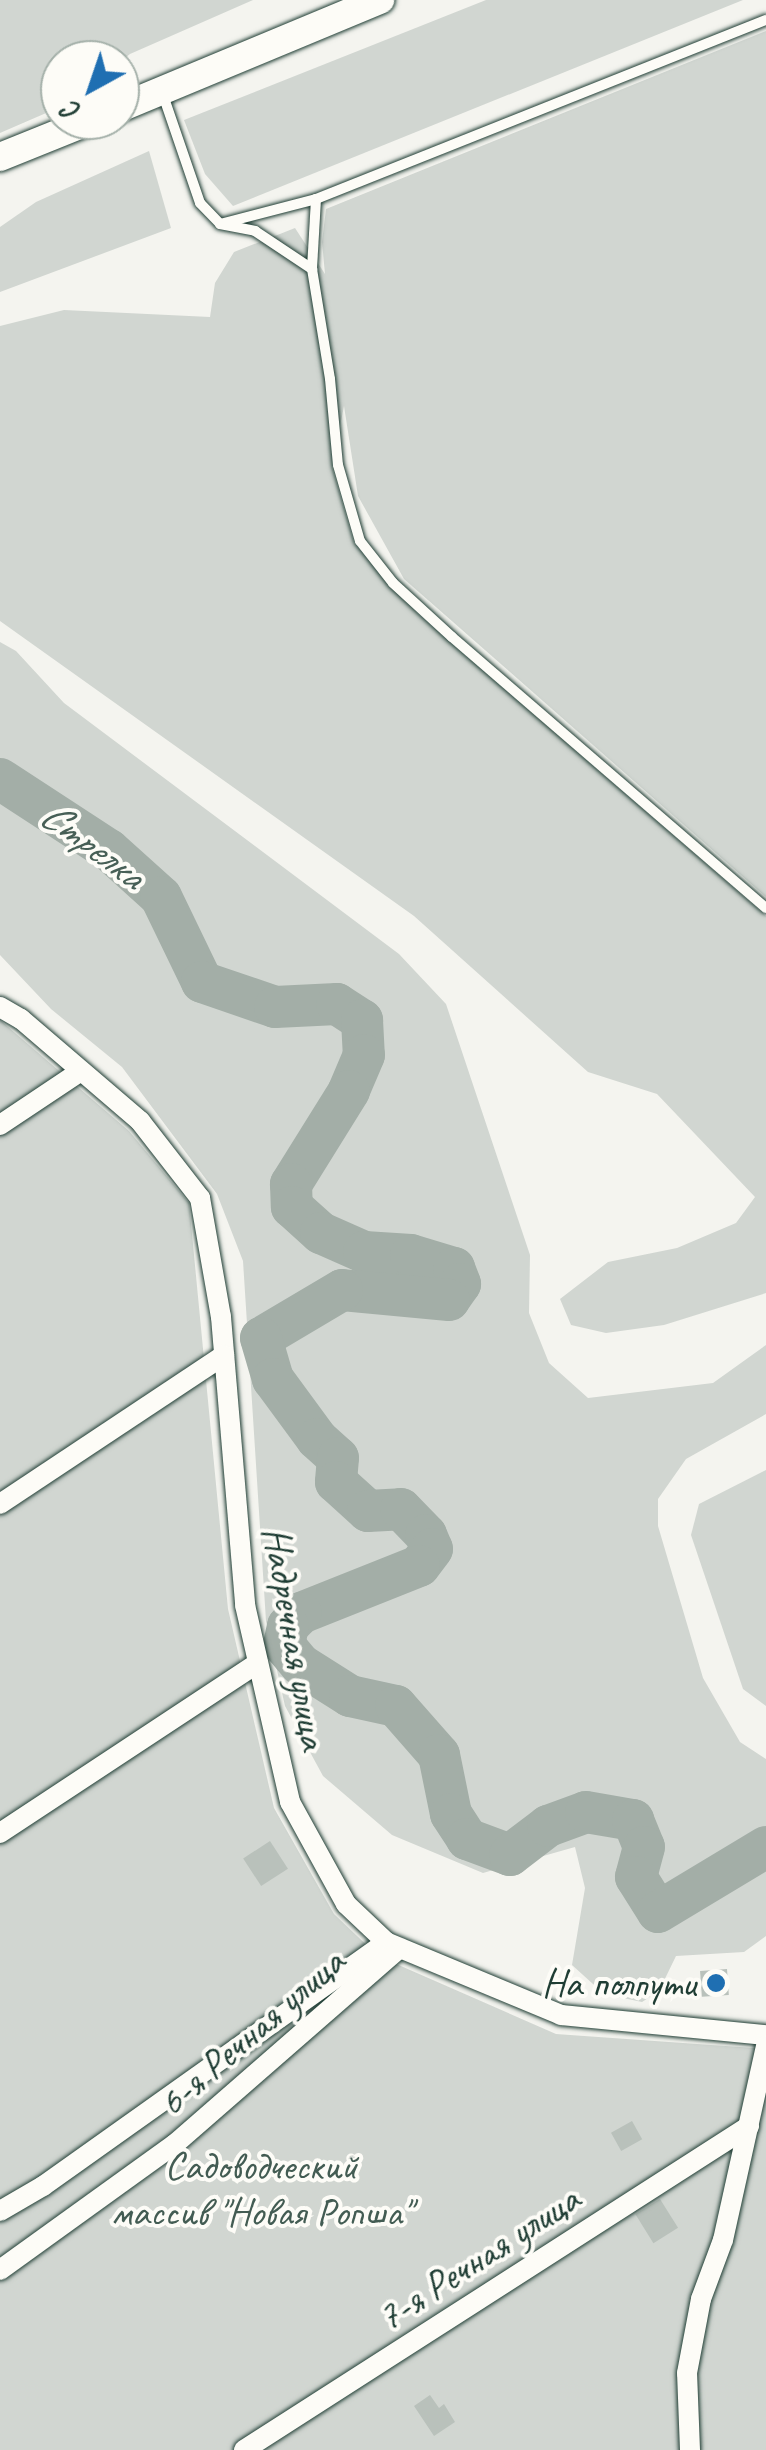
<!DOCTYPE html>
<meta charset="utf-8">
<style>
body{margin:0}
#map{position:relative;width:766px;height:2450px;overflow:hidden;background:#f4f4ef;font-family:Caveat,sans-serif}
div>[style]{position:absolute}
.green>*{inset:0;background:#d1d6d1}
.river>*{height:42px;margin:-21px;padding:0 21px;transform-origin:21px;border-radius:21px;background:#a3aea7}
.building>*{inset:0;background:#b9c1bb;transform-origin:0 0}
.roads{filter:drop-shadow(0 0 2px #1f3d34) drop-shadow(0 0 2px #1f3d34)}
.lane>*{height:10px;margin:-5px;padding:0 5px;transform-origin:5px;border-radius:5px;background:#fdfcf7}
.street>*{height:20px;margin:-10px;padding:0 10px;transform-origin:10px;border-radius:10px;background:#fdfcf7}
.secondary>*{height:28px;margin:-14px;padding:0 14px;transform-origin:14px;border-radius:14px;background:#fdfcf7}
.dots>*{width:28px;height:28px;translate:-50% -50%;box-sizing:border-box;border:5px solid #fdfcf7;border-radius:50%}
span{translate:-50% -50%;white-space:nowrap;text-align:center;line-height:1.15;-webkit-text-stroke:8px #fdfcf7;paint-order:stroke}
.street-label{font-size:40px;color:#1f3d34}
.poi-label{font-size:40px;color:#1f3d34}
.right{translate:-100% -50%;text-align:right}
.park-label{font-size:40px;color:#435c53}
.water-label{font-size:42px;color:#475f56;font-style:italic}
.north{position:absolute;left:40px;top:40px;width:100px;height:100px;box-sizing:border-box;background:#fdfcf7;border:2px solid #a4b0a9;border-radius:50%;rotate:220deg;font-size:28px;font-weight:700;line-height:40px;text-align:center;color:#1f3d34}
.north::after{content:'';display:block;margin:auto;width:35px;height:45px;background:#1f6fb2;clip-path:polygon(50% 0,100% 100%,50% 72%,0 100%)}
</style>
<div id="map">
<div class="green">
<i style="clip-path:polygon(0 0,253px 0,130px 54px,120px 62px,60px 60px,60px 107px,0 133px)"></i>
<i style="clip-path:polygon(486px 0,743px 0,233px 206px,205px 174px,184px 120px)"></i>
<i style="clip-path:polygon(766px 31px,766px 897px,404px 579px,358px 496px,344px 406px,332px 467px,354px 543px,417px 613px,766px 916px,766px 1293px,664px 1325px,606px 1333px,571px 1325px,560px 1299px,608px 1262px,677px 1248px,736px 1223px,755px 1197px,657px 1094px,588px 1072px,414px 916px,0 621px,0 326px,64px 310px,210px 317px,215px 283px,234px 252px,295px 228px,325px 274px,322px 242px,326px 209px)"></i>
<i style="clip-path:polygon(149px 151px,171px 228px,0 292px,0 227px,36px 202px)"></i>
<i style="clip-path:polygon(0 642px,16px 651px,64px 703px,399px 954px,446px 1004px,530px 1255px,529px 1313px,549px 1363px,588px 1398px,713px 1383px,766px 1345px,766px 1414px,686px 1459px,658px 1499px,658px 1526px,703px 1678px,740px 1742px,766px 1759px,766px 1936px,744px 1952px,676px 1956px,659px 1991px,642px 2002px,604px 1994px,572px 1965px,585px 1888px,575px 1847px,483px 1873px,392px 1835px,323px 1776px,285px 1706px,266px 1621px,243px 1261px,217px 1194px,122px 1067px,51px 1009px,0 955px)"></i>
<i style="clip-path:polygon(0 1020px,129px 1131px,189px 1203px,228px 1609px,274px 1808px,334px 1914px,378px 1956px,556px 2034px,766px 2049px,766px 2450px,0 2450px)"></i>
<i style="clip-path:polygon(766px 1470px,766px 1706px,743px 1689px,691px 1535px,699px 1504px)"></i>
</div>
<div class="river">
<i style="left:0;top:779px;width:130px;rotate:33.1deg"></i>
<i style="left:109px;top:850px;width:70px;rotate:42.1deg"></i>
<i style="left:161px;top:897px;width:94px;rotate:64.2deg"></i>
<i style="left:202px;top:982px;width:77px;rotate:18.9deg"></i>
<i style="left:275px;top:1007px;width:62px;rotate:-2.8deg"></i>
<i style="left:337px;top:1004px;width:30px;rotate:33deg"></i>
<i style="left:362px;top:1020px;width:35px;rotate:87deg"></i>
<i style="left:364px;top:1055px;width:39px;rotate:113deg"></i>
<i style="left:349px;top:1091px;width:110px;rotate:121.9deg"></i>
<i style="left:291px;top:1184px;width:23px;rotate:88deg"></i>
<i style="left:292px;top:1207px;width:39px;rotate:42deg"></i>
<i style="left:321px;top:1233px;width:47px;rotate:23.8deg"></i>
<i style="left:364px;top:1252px;width:47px;rotate:3.7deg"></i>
<i style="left:411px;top:1255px;width:45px;rotate:16.8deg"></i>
<i style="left:454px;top:1268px;width:17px;rotate:69deg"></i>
<i style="left:460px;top:1284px;width:19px;rotate:125deg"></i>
<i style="left:449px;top:1300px;width:107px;rotate:-174.7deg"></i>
<i style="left:342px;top:1290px;width:94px;rotate:149.3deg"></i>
<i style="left:261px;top:1338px;width:43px;rotate:73.7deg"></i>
<i style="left:273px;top:1379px;width:74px;rotate:53.7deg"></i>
<i style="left:317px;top:1439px;width:28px;rotate:42deg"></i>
<i style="left:338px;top:1458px;width:24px;rotate:95deg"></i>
<i style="left:336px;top:1482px;width:43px;rotate:42.2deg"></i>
<i style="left:368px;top:1511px;width:33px;rotate:-3deg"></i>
<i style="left:401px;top:1509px;width:36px;rotate:46deg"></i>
<i style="left:426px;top:1535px;width:15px;rotate:67deg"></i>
<i style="left:432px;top:1549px;width:21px;rotate:127deg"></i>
<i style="left:419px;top:1566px;width:127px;rotate:158.3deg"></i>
<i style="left:301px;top:1613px;width:18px;rotate:135deg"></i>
<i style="left:288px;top:1626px;width:19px;rotate:102deg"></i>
<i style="left:284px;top:1645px;width:26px;rotate:50deg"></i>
<i style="left:301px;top:1665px;width:58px;rotate:32.3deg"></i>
<i style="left:350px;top:1696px;width:47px;rotate:12.3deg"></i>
<i style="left:396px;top:1706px;width:65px;rotate:48.7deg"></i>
<i style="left:439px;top:1755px;width:60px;rotate:78.5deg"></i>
<i style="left:451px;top:1814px;width:30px;rotate:57deg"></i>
<i style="left:467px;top:1839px;width:46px;rotate:20.4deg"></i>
<i style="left:510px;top:1855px;width:48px;rotate:-37.3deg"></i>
<i style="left:548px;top:1826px;width:40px;rotate:-20.2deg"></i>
<i style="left:586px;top:1812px;width:48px;rotate:9.7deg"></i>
<i style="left:633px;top:1820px;width:29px;rotate:68deg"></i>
<i style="left:644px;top:1847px;width:31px;rotate:105deg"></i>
<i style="left:636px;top:1877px;width:41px;rotate:57.8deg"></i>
<i style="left:658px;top:1912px;width:126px;rotate:-31deg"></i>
</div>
<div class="building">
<i style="left:270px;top:1841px;width:33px;height:32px;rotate:57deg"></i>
<i style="left:727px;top:1969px;width:26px;height:27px;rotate:86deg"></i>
<i style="left:632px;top:2121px;width:21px;height:24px;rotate:61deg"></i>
<i style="left:660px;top:2199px;width:34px;height:29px;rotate:58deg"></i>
<i style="clip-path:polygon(430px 2395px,439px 2408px,444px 2404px,455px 2422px,434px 2436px,414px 2406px)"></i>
</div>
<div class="roads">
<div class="lane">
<i style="left:162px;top:92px;width:117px;rotate:71.1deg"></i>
<i style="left:200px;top:203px;width:29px;rotate:46deg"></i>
<i style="left:220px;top:224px;width:36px;rotate:11deg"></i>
<i style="left:255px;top:231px;width:69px;rotate:33.7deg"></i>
<i style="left:316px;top:199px;width:70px;rotate:93.3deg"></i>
<i style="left:312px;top:269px;width:111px;rotate:80.7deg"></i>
<i style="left:330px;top:379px;width:86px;rotate:84.7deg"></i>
<i style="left:338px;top:465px;width:79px;rotate:73.9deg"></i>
<i style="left:360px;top:541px;width:53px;rotate:51.8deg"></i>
<i style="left:393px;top:583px;width:80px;rotate:42.5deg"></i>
<i style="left:452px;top:637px;width:415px;rotate:40.8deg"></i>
<i style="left:220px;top:224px;width:99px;rotate:-14.6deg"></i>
<i style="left:316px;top:199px;width:484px;rotate:-21.7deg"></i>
</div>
<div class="street">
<i style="left:0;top:1007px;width:24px;rotate:30deg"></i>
<i style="left:21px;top:1019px;width:157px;rotate:40.6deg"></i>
<i style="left:140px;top:1121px;width:98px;rotate:52.1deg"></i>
<i style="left:200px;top:1198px;width:121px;rotate:80deg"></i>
<i style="left:221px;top:1317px;width:289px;rotate:85.2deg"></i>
<i style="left:245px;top:1605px;width:202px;rotate:77.1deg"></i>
<i style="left:290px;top:1802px;width:116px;rotate:61.2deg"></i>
<i style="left:346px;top:1904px;width:55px;rotate:43.5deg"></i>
<i style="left:386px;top:1942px;width:190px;rotate:22.6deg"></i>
<i style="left:561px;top:2015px;width:206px;rotate:5.6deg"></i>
<i style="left:0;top:1125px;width:97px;rotate:-33.7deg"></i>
<i style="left:0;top:1504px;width:269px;rotate:-33.6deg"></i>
<i style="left:0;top:1833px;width:309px;rotate:-33.4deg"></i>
<i style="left:0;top:2211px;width:50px;rotate:-30.2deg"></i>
<i style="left:43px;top:2186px;width:421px;rotate:-35.4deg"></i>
<i style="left:0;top:2270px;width:216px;rotate:-35.8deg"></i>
<i style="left:175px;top:2144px;width:298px;rotate:-41.1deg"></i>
<i style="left:244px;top:2450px;width:600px;rotate:-32.68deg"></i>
<i style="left:690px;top:2450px;width:77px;rotate:-92.2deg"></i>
<i style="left:687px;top:2373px;width:75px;rotate:-79.3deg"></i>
<i style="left:701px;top:2299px;width:63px;rotate:-69.6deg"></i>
<i style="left:723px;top:2240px;width:199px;rotate:-77.5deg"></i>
</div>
<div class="secondary">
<i style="left:120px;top:108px;width:282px;rotate:-22.6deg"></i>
<i style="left:0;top:157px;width:99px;rotate:-21.9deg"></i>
</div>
</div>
<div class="dots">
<i style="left:716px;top:1983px;background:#1f6fb2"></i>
</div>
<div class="street-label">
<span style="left:295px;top:1638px;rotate:80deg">Надречная улица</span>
<span style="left:251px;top:2032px;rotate:-41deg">6-я Речная улица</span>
<span style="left:478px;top:2258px;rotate:-33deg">7-я Речная улица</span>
</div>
<div class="poi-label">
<span class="right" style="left:696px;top:1983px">На полпути</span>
</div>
<div class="park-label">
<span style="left:261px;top:2189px">Садоводческий<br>массив "Новая Ропша"</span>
</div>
<div class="water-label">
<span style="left:92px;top:845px;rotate:37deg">Стрелка</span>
</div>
<div class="north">С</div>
</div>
